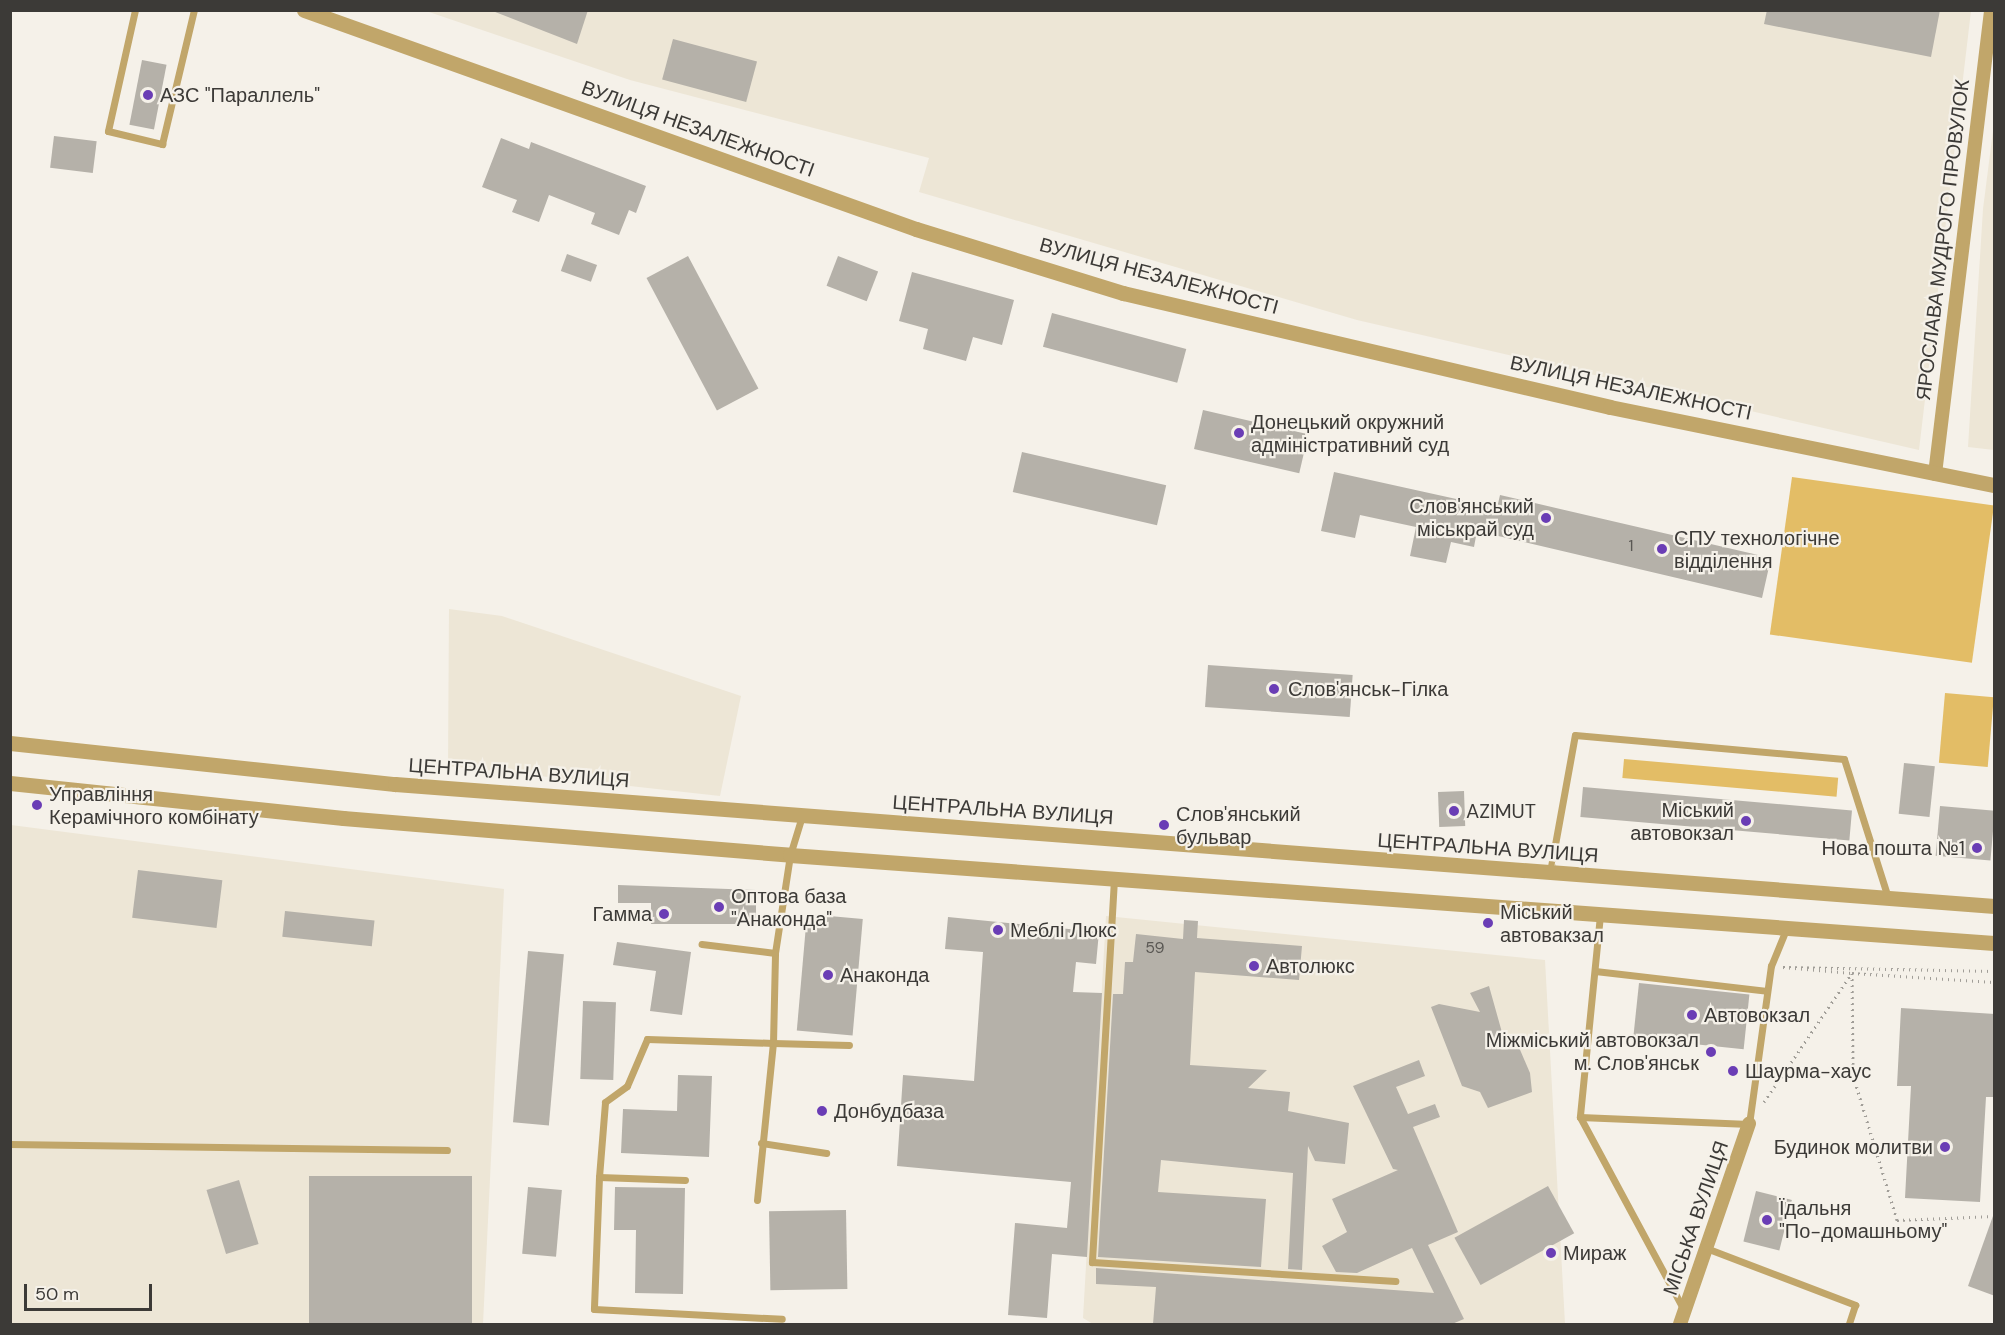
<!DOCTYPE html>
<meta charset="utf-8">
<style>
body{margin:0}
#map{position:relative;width:2005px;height:1335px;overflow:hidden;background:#f5f1e9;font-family:"DM Sans",sans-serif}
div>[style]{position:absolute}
.built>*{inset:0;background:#ede6d6}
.green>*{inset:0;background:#e3bd66;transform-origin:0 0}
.building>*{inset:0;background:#b5b1a9;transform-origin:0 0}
.path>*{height:3px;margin-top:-1.5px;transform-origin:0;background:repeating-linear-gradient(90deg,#a19e98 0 1.5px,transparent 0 6px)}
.service>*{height:7px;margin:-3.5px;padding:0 3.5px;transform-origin:3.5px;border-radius:3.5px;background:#c1a66a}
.minor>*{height:14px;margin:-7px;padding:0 7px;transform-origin:7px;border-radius:7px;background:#c1a66a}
.tertiary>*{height:15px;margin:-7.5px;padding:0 7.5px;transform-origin:7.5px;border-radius:7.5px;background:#c1a66a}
.dots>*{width:16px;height:16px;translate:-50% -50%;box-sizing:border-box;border:3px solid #f5f1e9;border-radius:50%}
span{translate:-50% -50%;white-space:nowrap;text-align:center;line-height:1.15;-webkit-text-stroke:4.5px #f5f1e9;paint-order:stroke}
.number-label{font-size:16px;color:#5a5854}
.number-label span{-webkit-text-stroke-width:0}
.poi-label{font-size:20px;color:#3c3a37}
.left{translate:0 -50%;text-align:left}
.right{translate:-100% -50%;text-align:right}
.street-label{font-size:20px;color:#3c3a37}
.frame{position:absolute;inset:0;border:12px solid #3c3a37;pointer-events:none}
.scale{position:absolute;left:24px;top:1284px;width:128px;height:27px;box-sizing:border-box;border:3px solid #3c3a37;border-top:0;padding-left:8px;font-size:18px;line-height:21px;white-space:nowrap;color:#3c3a37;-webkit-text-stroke:4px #f5f1e9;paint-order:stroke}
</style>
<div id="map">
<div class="built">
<i style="clip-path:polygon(426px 11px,1971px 11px,1919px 450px,1357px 320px,919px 192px,929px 158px,630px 80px)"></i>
<i style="clip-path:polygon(1994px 123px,1994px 450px,1968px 447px,1983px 209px)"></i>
<i style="clip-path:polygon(449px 609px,502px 616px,741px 696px,720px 796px,448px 766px)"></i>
<i style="clip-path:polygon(11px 825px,504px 889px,483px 1324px,11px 1324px)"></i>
<i style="clip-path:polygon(1106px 916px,1545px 960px,1565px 1324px,1093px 1324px,1083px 1318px)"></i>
</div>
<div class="green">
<i style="left:1792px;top:477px;width:204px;height:159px;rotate:8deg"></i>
<i style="left:1945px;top:693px;width:49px;height:70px;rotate:5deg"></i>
<i style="left:1624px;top:759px;width:215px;height:19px;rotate:5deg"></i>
</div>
<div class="building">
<i style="clip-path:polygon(490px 10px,588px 10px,577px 44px)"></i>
<i style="clip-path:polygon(1767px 10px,1940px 10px,1931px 57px,1764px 24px)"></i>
<i style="left:673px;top:39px;width:87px;height:42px;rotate:15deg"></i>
<i style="left:142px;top:60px;width:25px;height:66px;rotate:11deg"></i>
<i style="left:54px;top:136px;width:43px;height:32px;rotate:7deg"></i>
<i style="clip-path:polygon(501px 138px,529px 149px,531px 142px,646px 186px,636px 213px,629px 210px,619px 235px,591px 224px,595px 213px,549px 195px,539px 222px,512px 212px,517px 200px,482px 187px)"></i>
<i style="left:567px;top:254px;width:32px;height:18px;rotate:20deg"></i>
<i style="left:688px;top:256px;width:150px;height:47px;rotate:62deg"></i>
<i style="left:838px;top:256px;width:43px;height:32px;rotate:21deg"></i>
<i style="clip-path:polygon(912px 272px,1014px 300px,1002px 345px,973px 337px,966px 361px,923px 349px,928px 329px,899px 321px)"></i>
<i style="left:1052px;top:313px;width:139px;height:35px;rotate:15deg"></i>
<i style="left:1203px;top:410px;width:108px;height:40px;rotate:13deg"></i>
<i style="left:1022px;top:452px;width:148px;height:41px;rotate:13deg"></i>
<i style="clip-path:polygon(1334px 472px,1497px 508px,1500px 495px,1771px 558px,1762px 598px,1477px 531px,1474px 547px,1451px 542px,1446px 563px,1410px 556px,1416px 527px,1360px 515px,1355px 538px,1321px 531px)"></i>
<i style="left:1208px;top:665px;width:145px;height:42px;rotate:4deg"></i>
<i style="left:1904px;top:763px;width:31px;height:51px;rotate:6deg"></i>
<i style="left:1583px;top:787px;width:270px;height:30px;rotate:5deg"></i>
<i style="left:1464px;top:791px;width:35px;height:26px;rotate:88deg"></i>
<i style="left:1940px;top:806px;width:55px;height:50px;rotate:5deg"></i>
<i style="left:138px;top:870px;width:85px;height:48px;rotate:7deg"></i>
<i style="clip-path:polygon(618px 885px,756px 890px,756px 924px,651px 924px,651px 903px,618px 903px)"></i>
<i style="left:285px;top:911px;width:90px;height:26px;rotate:6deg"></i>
<i style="left:807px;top:914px;width:56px;height:117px;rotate:5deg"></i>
<i style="clip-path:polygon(948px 917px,1099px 932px,1096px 964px,1076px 962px,1073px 992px,1102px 993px,1087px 1257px,1052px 1254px,1047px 1318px,1008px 1315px,1015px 1223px,1067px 1228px,1071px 1182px,897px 1166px,903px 1075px,974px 1081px,983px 952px,945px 949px)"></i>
<i style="clip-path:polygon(1184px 920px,1198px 921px,1197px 938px,1302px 946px,1299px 980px,1195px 972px,1190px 1065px,1267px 1070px,1248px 1088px,1290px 1092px,1288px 1111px,1349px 1123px,1345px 1164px,1315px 1161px,1308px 1146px,1302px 1270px,1288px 1269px,1293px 1173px,1161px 1160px,1158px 1192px,1266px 1199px,1261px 1267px,1098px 1257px,1113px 994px,1123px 994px,1125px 962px,1133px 962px,1136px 934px,1183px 939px)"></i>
<i style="clip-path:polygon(617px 942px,691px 952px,682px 1015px,650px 1011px,656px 971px,613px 965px)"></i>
<i style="left:528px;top:951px;width:36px;height:172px;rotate:5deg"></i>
<i style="left:1639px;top:983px;width:111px;height:55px;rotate:6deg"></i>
<i style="clip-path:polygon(1489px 986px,1503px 1036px,1518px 1045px,1530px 1073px,1532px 1092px,1488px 1108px,1480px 1092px,1462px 1086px,1431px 1007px,1439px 1004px,1480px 1012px,1470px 993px)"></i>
<i style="left:583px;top:1001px;width:33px;height:78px;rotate:2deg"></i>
<i style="clip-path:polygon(1901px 1008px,1995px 1014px,1995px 1097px,1986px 1097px,1980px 1202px,1905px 1198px,1911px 1086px,1897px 1086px)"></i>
<i style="clip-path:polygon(1419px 1060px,1425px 1076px,1396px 1087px,1408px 1114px,1435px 1104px,1440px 1117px,1413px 1127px,1458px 1232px,1428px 1245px,1464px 1319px,1452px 1324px,1153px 1324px,1156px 1287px,1096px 1284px,1096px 1268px,1434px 1293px,1412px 1248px,1357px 1273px,1336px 1272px,1322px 1246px,1347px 1232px,1332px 1199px,1398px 1170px,1393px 1169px,1353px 1086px)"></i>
<i style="clip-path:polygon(678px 1075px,712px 1076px,709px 1157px,621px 1153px,623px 1109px,677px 1111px)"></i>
<i style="left:309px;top:1176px;width:163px;height:148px"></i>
<i style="left:239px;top:1180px;width:67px;height:34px;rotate:73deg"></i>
<i style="left:1548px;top:1186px;width:54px;height:107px;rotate:61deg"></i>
<i style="left:528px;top:1187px;width:34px;height:67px;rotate:5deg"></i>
<i style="clip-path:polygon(615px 1187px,685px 1188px,683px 1294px,635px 1293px,636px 1230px,614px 1230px)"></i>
<i style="left:1756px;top:1191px;width:37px;height:52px;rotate:14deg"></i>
<i style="left:846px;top:1210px;width:79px;height:77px;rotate:89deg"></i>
<i style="clip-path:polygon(1993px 1216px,1995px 1216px,1995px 1296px,1968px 1286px)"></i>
</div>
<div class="path">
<i style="left:1783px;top:967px;width:211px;rotate:1.1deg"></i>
<i style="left:1783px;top:967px;width:69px;rotate:5deg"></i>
<i style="left:1852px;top:973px;width:102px;rotate:89.4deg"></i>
<i style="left:1853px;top:1075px;width:152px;rotate:73.1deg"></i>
<i style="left:1897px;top:1220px;width:97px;rotate:-2.4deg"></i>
<i style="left:1764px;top:1102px;width:156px;rotate:-55.7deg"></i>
<i style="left:1852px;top:973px;width:142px;rotate:3.6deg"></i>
</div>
<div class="service">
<i style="left:135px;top:10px;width:124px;rotate:102.6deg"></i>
<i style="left:108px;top:131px;width:56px;rotate:13.5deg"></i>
<i style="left:162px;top:144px;width:138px;rotate:-76.6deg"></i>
<i style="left:1550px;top:872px;width:139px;rotate:-79.7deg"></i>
<i style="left:1575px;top:735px;width:270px;rotate:5.1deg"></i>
<i style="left:1844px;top:759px;width:146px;rotate:72.4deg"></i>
<i style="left:1114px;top:879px;width:384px;rotate:93.3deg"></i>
<i style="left:1092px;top:1262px;width:304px;rotate:3.6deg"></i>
<i style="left:1600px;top:915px;width:203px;rotate:95.7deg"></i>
<i style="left:1580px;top:1117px;width:169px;rotate:2.4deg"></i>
<i style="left:1749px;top:1124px;width:160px;rotate:-82.1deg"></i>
<i style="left:1771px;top:966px;width:42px;rotate:-67.7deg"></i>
<i style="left:775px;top:953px;width:99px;rotate:-81.3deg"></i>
<i style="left:790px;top:855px;width:41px;rotate:-72.9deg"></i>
<i style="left:1595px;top:971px;width:173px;rotate:6.6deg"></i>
<i style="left:1580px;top:1117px;width:219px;rotate:61.7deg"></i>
<i style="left:761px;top:1143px;width:66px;rotate:8.7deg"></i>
<i style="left:10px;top:1144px;width:437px;rotate:0.8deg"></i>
<i style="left:599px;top:1177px;width:132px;rotate:92.2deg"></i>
<i style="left:594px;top:1309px;width:188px;rotate:3deg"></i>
<i style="left:685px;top:1180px;width:86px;rotate:-178deg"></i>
<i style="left:599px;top:1177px;width:75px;rotate:-85.4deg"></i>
<i style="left:605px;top:1102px;width:27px;rotate:-36deg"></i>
<i style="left:627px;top:1086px;width:51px;rotate:-66.9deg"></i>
<i style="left:647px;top:1039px;width:126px;rotate:1.8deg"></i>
<i style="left:773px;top:1043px;width:90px;rotate:-88.7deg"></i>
<i style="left:775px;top:953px;width:74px;rotate:-173deg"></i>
<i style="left:757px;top:1200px;width:158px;rotate:-84.2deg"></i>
<i style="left:773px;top:1043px;width:76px;rotate:1.5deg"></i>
<i style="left:1706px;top:1248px;width:160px;rotate:20.9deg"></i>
<i style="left:1855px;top:1305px;width:20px;rotate:108deg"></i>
</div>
<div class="minor">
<i style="left:1935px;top:474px;width:467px;rotate:-83.1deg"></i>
<i style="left:1680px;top:1324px;width:212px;rotate:-71deg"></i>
</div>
<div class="tertiary">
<i style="left:304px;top:10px;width:650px;rotate:19.69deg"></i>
<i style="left:916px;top:229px;width:217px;rotate:17.2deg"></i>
<i style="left:1123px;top:293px;width:500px;rotate:13.17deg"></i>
<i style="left:1610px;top:407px;width:392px;rotate:11.5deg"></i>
<i style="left:10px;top:743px;width:387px;rotate:6.1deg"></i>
<i style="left:395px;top:784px;width:1604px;rotate:4.36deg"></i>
<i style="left:10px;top:783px;width:335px;rotate:6deg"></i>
<i style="left:343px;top:818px;width:449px;rotate:4.7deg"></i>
<i style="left:790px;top:855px;width:1207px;rotate:4.18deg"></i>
</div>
<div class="dots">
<i style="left:148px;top:95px;background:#6a3db5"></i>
<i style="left:1239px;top:433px;background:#6a3db5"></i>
<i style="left:1546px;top:518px;background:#6a3db5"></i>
<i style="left:1662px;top:549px;background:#6a3db5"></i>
<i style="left:1274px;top:689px;background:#6a3db5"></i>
<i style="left:37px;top:805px;background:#6a3db5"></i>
<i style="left:1454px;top:811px;background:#6a3db5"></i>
<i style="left:1746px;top:821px;background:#6a3db5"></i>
<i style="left:1164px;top:825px;background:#6a3db5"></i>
<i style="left:1977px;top:848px;background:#6a3db5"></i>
<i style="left:719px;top:907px;background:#6a3db5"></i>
<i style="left:664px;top:914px;background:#6a3db5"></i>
<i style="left:1488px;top:923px;background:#6a3db5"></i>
<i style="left:998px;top:930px;background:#6a3db5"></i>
<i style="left:1254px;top:966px;background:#6a3db5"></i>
<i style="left:828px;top:975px;background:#6a3db5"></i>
<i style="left:1692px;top:1015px;background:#6a3db5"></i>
<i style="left:1711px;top:1052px;background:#6a3db5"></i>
<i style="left:1733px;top:1071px;background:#6a3db5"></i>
<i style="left:822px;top:1111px;background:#6a3db5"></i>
<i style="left:1945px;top:1147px;background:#6a3db5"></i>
<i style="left:1767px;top:1220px;background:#6a3db5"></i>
<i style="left:1551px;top:1253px;background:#6a3db5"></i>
</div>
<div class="number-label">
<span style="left:1631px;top:546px">1</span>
<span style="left:1155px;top:948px">59</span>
</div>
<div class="poi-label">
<span class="left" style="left:160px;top:95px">АЗС "Параллель"</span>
<span class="left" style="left:1251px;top:434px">Донецький окружний<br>адміністративний суд</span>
<span class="right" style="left:1534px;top:518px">Слов'янський<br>міськрай суд</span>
<span class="left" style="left:1674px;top:550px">СПУ технологічне<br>відділення</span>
<span class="left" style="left:1288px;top:689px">Слов'янськ-Гілка</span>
<span class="left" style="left:49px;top:806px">Управління<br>Керамічного комбінату</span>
<span class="right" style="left:1734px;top:822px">Міський<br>автовокзал</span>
<span class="left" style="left:1466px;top:811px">AZIMUT</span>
<span class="left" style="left:1176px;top:826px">Слов'янський<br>бульвар</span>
<span class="right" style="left:1965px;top:848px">Нова пошта №1</span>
<span class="left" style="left:731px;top:908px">Оптова база<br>"Анаконда"</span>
<span class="left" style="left:1500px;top:924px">Міський<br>автовакзал</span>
<span class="right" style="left:652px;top:914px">Гамма</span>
<span class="left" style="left:1010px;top:930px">Меблі Люкс</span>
<span class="left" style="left:1266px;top:966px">Автолюкс</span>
<span class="left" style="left:840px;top:975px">Анаконда</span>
<span class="left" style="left:1704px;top:1015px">Автовокзал</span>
<span class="right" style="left:1699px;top:1052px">Міжміський автовокзал<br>м. Слов'янськ</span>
<span class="left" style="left:1745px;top:1071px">Шаурма-хаус</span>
<span class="left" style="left:834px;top:1111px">Донбудбаза</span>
<span class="right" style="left:1933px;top:1147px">Будинок молитви</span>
<span class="left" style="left:1779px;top:1220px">Їдальня<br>"По-домашньому"</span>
<span class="left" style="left:1563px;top:1253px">Мираж</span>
</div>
<div class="street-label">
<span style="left:698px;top:129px;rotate:20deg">ВУЛИЦЯ НЕЗАЛЕЖНОСТІ</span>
<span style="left:1943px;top:240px;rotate:-83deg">ЯРОСЛАВА МУДРОГО ПРОВУЛОК</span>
<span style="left:1159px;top:276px;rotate:15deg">ВУЛИЦЯ НЕЗАЛЕЖНОСТІ</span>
<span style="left:1631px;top:388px;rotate:12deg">ВУЛИЦЯ НЕЗАЛЕЖНОСТІ</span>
<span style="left:519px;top:773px;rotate:4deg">ЦЕНТРАЛЬНА ВУЛИЦЯ</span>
<span style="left:1003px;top:810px;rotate:4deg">ЦЕНТРАЛЬНА ВУЛИЦЯ</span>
<span style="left:1488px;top:848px;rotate:4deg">ЦЕНТРАЛЬНА ВУЛИЦЯ</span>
<span style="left:1696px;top:1218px;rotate:-71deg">МІСЬКА ВУЛИЦЯ</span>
</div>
<div class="frame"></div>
<div class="scale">50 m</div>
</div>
